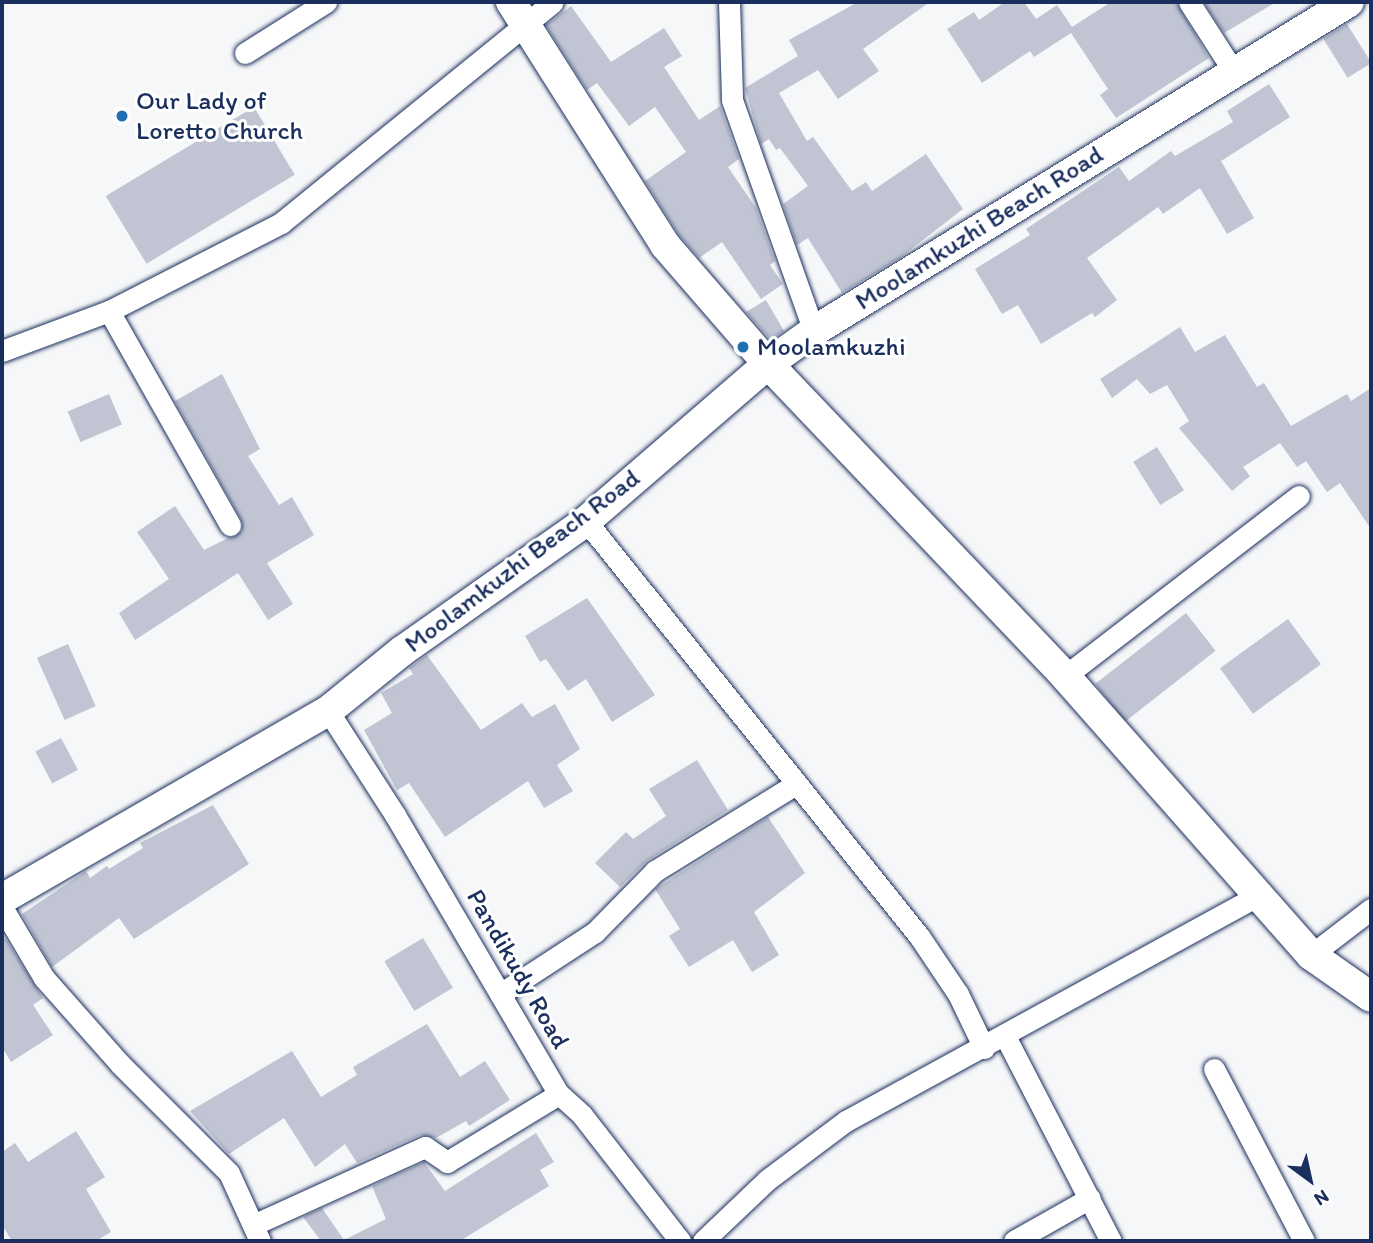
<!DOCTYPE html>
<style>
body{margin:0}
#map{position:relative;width:1373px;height:1243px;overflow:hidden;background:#f6f7f9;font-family:Itim,sans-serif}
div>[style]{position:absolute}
.building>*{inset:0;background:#c0c4d3;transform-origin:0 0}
.roads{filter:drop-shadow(0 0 2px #1b2f5e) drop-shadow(0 0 2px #1b2f5e)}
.street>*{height:21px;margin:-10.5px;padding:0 10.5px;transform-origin:10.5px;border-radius:10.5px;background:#fff}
.secondary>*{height:30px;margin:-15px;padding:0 15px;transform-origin:15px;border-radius:15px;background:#fff}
.dots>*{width:19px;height:19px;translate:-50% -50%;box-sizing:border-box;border:4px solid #fff;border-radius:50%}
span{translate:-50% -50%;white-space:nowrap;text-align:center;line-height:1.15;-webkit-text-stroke:6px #fff;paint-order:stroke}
.poi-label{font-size:26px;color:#1b2f5e}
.left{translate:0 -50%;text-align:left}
.street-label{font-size:26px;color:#1b2f5e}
.frame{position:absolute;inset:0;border:4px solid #1b2f5e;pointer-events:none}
.north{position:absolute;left:1275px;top:1145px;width:70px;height:70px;-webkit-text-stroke:5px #fff;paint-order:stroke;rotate:147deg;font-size:19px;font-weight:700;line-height:28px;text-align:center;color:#1b2f5e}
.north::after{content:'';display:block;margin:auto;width:24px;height:32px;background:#1b2f5e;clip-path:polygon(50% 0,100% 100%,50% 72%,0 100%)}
</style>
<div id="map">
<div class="building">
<i style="clip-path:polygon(858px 2px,930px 2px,863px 49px,879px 71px,838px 99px,818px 70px,779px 93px,807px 141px,813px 137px,852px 191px,866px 182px,872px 191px,926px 154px,963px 209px,901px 257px,842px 293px,808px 238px,797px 245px,783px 204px,808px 186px,780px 148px,776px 150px,769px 139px,761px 144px,745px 88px,798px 56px,789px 40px)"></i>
<i style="clip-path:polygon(1005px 2px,1024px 2px,1036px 19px,1057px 5px,1072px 27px,1111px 2px,1176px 2px,1209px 58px,1116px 118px,1100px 95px,1108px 89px,1071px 33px,1034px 57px,1030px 51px,982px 83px,947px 29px,974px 12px,979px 20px)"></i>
<i style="clip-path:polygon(1204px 2px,1276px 2px,1224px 33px)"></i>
<i style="clip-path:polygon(571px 6px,611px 62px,664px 28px,682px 56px,664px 67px,699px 120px,720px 106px,739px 159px,728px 167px,756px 208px,775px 261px,770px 265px,783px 284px,761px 299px,722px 242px,699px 258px,679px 235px,645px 181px,686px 152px,655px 107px,629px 126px,597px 83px,587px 90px,546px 25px)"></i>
<i style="left:1347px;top:24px;width:46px;height:28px;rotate:58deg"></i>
<i style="clip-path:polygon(1269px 84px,1290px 117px,1221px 161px,1254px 218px,1227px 234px,1200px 188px,1163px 214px,1158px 207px,1087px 258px,1117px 300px,1095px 317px,1092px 313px,1041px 344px,1018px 305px,1002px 314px,975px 269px,1030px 235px,1026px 229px,1119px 167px,1129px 181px,1171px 151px,1175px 156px,1233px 122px,1227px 111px)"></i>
<i style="left:254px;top:107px;width:79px;height:173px;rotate:59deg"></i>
<i style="clip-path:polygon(766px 300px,784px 331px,771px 340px,746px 312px)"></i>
<i style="clip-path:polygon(1180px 327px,1195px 352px,1225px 335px,1257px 387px,1264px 383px,1291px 426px,1347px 394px,1351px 401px,1371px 388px,1371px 529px,1340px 483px,1327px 492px,1306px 461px,1297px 467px,1280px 443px,1243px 467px,1250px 476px,1232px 491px,1179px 428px,1189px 421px,1167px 385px,1150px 394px,1137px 379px,1112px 398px,1100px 379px)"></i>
<i style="clip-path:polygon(222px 374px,260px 449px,248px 456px,279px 505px,292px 497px,314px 535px,267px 563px,293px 604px,268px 620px,238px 573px,135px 640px,119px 613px,169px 579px,137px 532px,175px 506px,204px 550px,242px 531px,241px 519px,175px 401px)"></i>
<i style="left:109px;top:394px;width:33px;height:45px;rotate:67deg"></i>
<i style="left:1157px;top:447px;width:51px;height:28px;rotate:58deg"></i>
<i style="clip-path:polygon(587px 598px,655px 695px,612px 722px,586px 679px,568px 691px,546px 659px,540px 662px,525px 636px)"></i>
<i style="left:1186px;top:613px;width:48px;height:115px;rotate:52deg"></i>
<i style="left:1288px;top:619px;width:56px;height:84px;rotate:54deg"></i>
<i style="left:68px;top:644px;width:68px;height:34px;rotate:66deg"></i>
<i style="clip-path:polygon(427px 655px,481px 730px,522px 703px,532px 717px,555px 704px,580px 749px,557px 765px,573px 791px,544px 808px,528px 781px,445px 837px,409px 783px,397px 790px,364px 730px,392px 713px,381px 693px,413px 674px,409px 668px)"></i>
<i style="left:61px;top:738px;width:36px;height:29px;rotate:62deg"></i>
<i style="clip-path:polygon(697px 760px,728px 810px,648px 860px,620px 887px,595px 863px,626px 832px,633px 839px,666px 816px,649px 789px)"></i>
<i style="clip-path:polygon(213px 805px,249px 864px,134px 939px,119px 918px,52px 967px,22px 914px,86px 871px,90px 878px,107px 866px,109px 869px,143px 848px,140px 843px)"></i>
<i style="clip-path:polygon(768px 817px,805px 873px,754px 912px,779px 955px,752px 972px,733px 940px,689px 967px,669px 936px,680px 929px,655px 889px)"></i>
<i style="clip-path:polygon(5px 938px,43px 998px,33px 1005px,53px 1035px,11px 1062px,2px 1047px,2px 941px)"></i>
<i style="left:423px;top:938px;width:58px;height:45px;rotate:59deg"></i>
<i style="clip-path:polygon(427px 1024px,460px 1077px,485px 1061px,510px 1100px,469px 1126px,466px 1121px,436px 1138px,420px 1135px,357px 1163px,345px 1144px,315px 1167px,284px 1118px,229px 1154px,190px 1111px,292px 1051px,321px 1097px,357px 1075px,353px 1067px)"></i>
<i style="clip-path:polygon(76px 1131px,105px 1177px,86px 1189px,111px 1232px,96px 1241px,12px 1241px,2px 1225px,2px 1152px,15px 1143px,28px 1162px)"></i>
<i style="clip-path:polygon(536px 1133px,554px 1162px,540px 1170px,549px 1186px,460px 1241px,321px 1241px,303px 1217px,322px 1208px,344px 1240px,386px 1219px,372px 1186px,424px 1162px,445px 1191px)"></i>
</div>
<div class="roads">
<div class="street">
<i style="left:729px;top:2px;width:98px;rotate:88.2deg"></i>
<i style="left:732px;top:100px;width:245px;rotate:70.5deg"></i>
<i style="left:1189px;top:2px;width:80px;rotate:57.3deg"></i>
<i style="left:245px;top:53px;width:96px;rotate:-32.2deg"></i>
<i style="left:109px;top:311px;width:246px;rotate:60.5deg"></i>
<i style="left:2px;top:351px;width:114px;rotate:-20.5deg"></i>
<i style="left:109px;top:311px;width:193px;rotate:-27.1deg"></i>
<i style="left:281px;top:223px;width:350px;rotate:-39.1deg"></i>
<i style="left:586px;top:521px;width:532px;rotate:51.26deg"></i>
<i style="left:919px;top:936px;width:70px;rotate:56.1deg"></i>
<i style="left:958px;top:994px;width:60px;rotate:64.3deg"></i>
<i style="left:1065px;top:676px;width:295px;rotate:-37.6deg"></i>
<i style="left:328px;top:711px;width:124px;rotate:57.2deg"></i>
<i style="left:395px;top:815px;width:324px;rotate:59.6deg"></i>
<i style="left:559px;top:1094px;width:31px;rotate:42deg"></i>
<i style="left:582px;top:1115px;width:160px;rotate:52.1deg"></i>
<i style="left:2px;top:907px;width:82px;rotate:59.4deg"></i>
<i style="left:44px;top:978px;width:115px;rotate:48.5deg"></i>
<i style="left:120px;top:1064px;width:154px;rotate:45deg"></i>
<i style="left:229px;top:1173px;width:75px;rotate:65.5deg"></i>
<i style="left:1311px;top:955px;width:76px;rotate:-37.5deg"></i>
<i style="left:500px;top:994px;width:113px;rotate:-33.1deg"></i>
<i style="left:595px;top:932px;width:86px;rotate:-45.5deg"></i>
<i style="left:655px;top:871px;width:163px;rotate:-31.7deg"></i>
<i style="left:1005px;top:1036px;width:231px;rotate:62.7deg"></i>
<i style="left:1214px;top:1069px;width:194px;rotate:62.4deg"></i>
<i style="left:253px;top:1225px;width:189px;rotate:-24.4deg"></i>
<i style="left:425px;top:1147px;width:27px;rotate:34deg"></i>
<i style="left:447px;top:1162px;width:131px;rotate:-31.3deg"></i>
<i style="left:703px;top:1241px;width:88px;rotate:-43.6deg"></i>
<i style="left:767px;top:1180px;width:99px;rotate:-36.8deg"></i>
<i style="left:846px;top:1121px;width:470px;rotate:-28.7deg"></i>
<i style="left:1014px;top:1241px;width:87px;rotate:-29.5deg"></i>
</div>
<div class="secondary">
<i style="left:511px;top:2px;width:288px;rotate:57.6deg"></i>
<i style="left:665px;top:245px;width:157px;rotate:49.1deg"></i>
<i style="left:768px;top:364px;width:431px;rotate:46.4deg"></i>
<i style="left:1065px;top:676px;width:372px;rotate:48.6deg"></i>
<i style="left:1311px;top:955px;width:73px;rotate:35deg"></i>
<i style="left:2px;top:899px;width:376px;rotate:-30deg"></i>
<i style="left:328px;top:711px;width:95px;rotate:-39deg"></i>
<i style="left:402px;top:651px;width:225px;rotate:-35.2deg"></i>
<i style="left:586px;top:521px;width:240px;rotate:-40.8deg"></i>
<i style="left:768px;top:364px;width:57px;rotate:-35.7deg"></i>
<i style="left:814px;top:331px;width:628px;rotate:-31.59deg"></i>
</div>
</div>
<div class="dots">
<i style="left:122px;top:116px;background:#1f6fb2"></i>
<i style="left:743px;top:347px;background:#1f6fb2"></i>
</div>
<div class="poi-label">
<span class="left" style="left:136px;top:116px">Our Lady of<br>Loretto Church</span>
<span class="left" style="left:757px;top:347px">Moolamkuzhi</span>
</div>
<div class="street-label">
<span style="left:979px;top:228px;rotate:-32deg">Moolamkuzhi Beach Road</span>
<span style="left:522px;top:561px;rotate:-37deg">Moolamkuzhi Beach Road</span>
<span style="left:518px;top:969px;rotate:60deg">Pandikudy Road</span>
</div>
<div class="frame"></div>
<div class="north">N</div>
</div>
